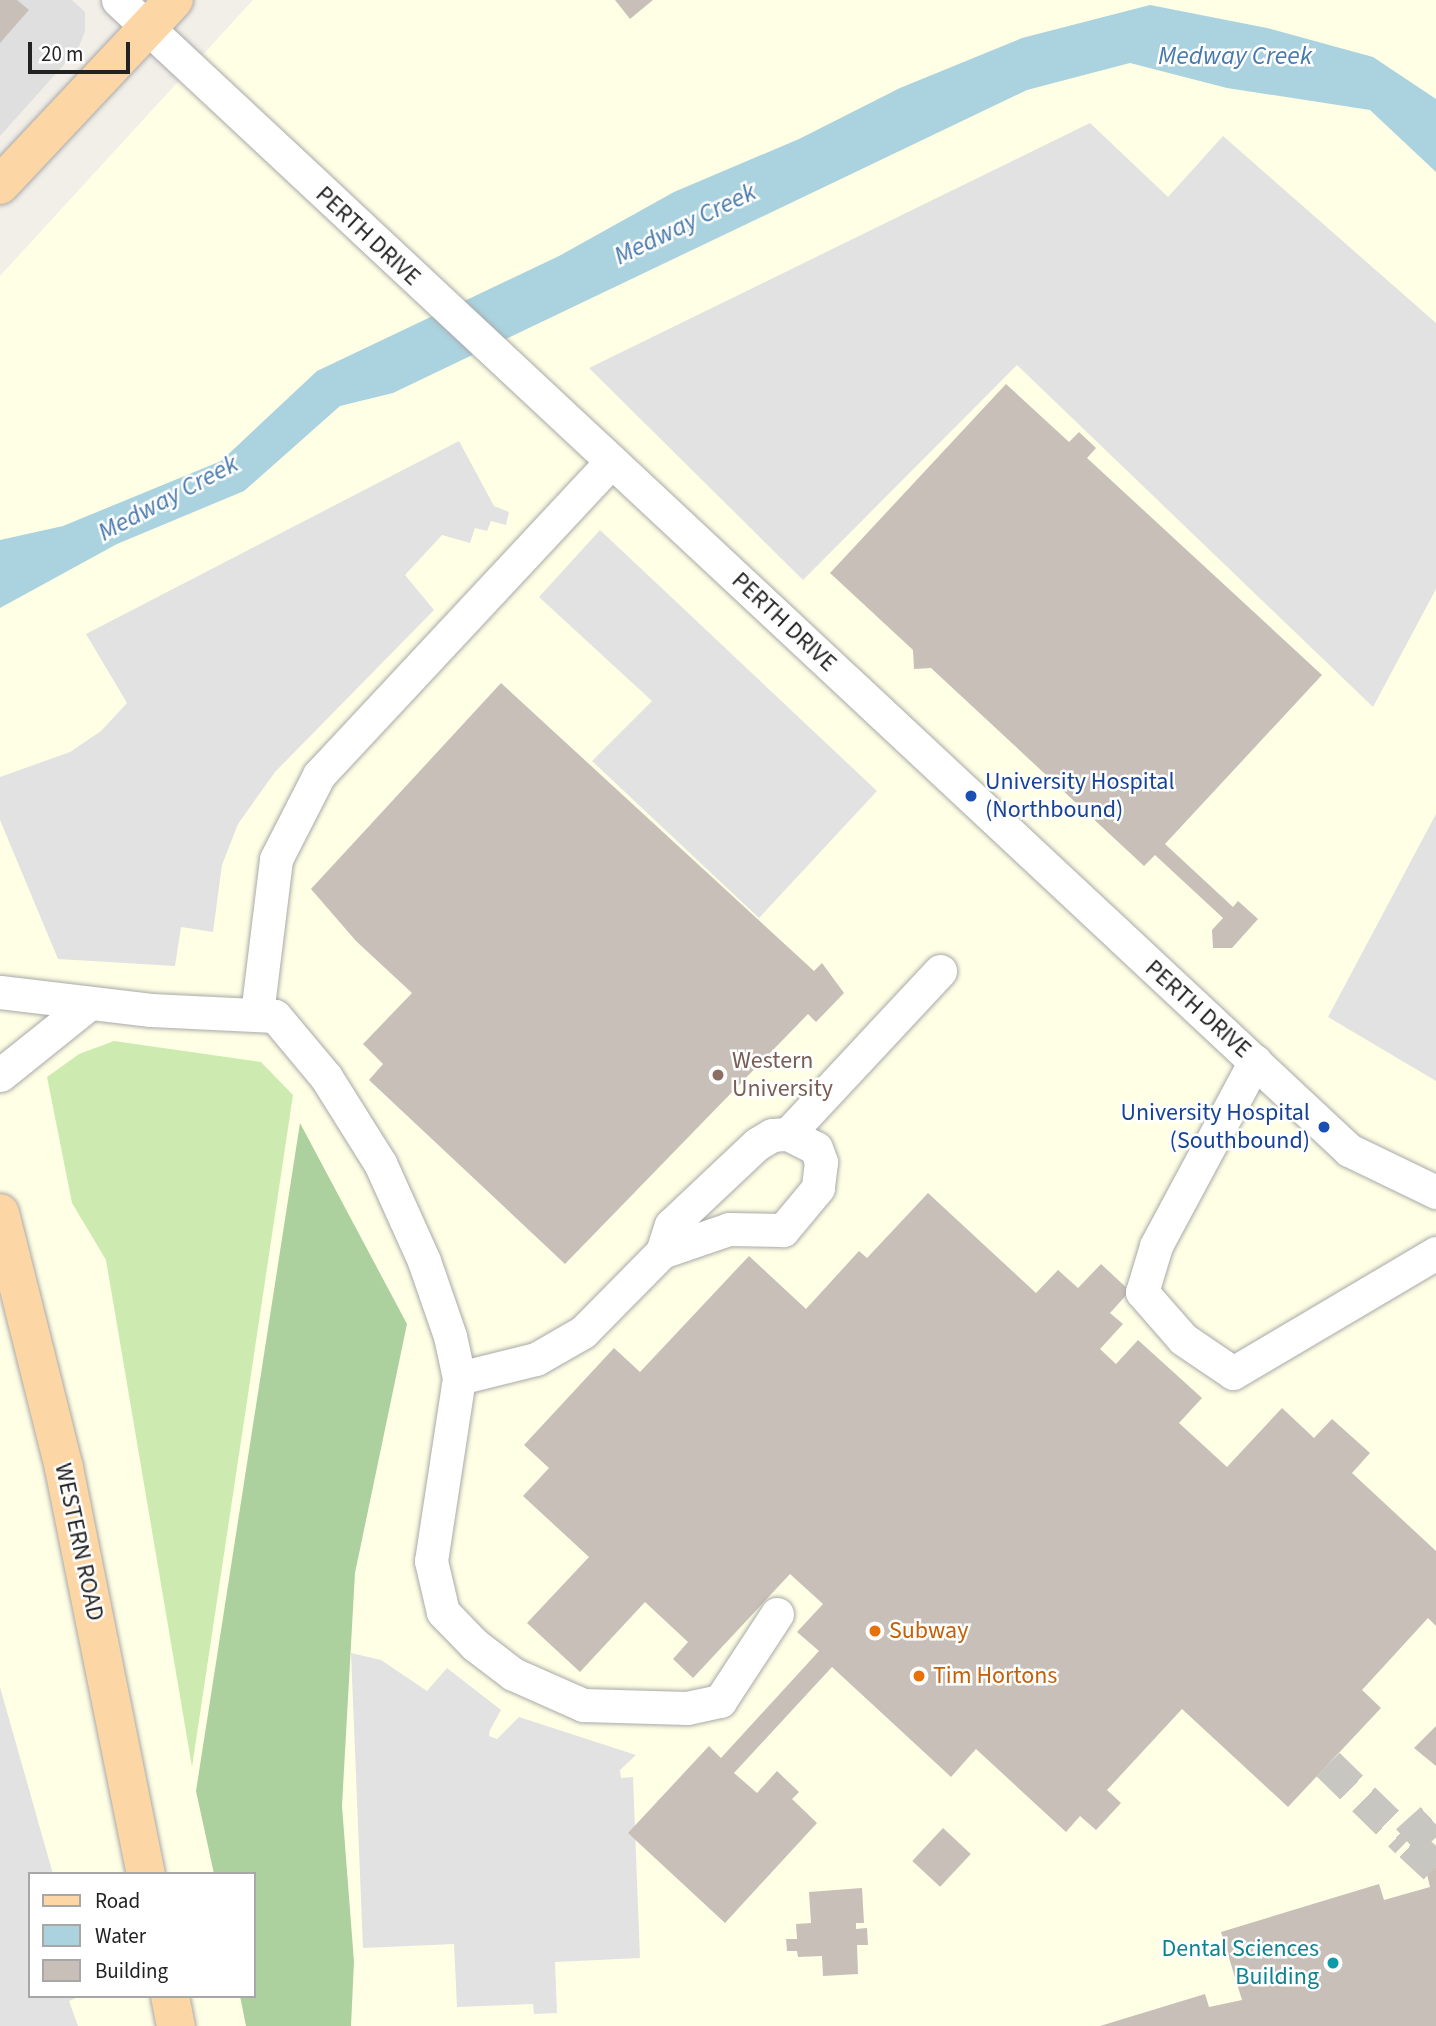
<!DOCTYPE html>
<style>
body{margin:0}
#map{position:relative;width:1436px;height:2026px;overflow:hidden;background:#f2efe9;font-family:"Source Sans 3",sans-serif}
div>[style]{position:absolute}
.residential>*{inset:0;background:#e0dfdf}
.education>*{inset:0;background:#ffffe5}
.grass>*{inset:0;background:#cdebb0}
.forest>*{inset:0;background:#add19e}
.parking>*{inset:0;background:#e2e2e2}
.water>*{inset:0;background:#aad3df}
.building>*{inset:0;background:#c7bfb8;transform-origin:0 0}
.minor-tunnel>*{height:33px;margin-top:-16.5px;transform-origin:0;background:repeating-linear-gradient(90deg,#c8c6c1 0 33px,transparent 0 50px)}
.roads{filter:drop-shadow(0 0 2px #a9a9a9) drop-shadow(0 0 2px #a9a9a9)}
.minor>*{height:33px;margin:-16.5px;padding:0 16.5px;transform-origin:16.5px;border-radius:16.5px;background:#fff}
.major>*{height:38px;margin:-19px;padding:0 19px;transform-origin:19px;border-radius:19px;background:#fcd6a4}
.dots>*{width:19px;height:19px;translate:-50% -50%;box-sizing:border-box;border:4px solid #fff;border-radius:50%}
span{translate:-50% -50%;white-space:nowrap;text-align:center;line-height:1.15;-webkit-text-stroke:5px #fff;paint-order:stroke}
.street-label{font-size:24px;color:#222}
.transit-label{font-size:24px;color:#164399}
.left{translate:0 -50%;text-align:left}
.right{translate:-100% -50%;text-align:right}
.education-label{font-size:24px;color:#785e54}
.food-label{font-size:24px;color:#c56008}
.culture-label{font-size:24px;color:#0d838f}
.water-label{font-size:26px;color:#4a7aab;font-style:italic}
.legend{position:absolute;left:28px;top:1872px;width:228px;height:126px;box-sizing:border-box;background:#fff;border:2px solid #a7a7a7;margin:0;padding:9px 12px;list-style:none;font-size:21px;color:#222}
.legend li{display:flex;align-items:center;gap:14px;height:35px}
.legend b{width:35px;border:2px solid #a7a7a7}
.scale{position:absolute;left:28px;top:42px;width:102px;height:32px;box-sizing:border-box;border:4px solid #222;border-top:0;padding-left:9px;font-size:21px;line-height:24px;white-space:nowrap;color:#222;-webkit-text-stroke:5px #fff;paint-order:stroke}
</style>
<div id="map">
<div class="residential">
<i style="clip-path:polygon(0 0,72px 0,85px 12px,85px 31px,78px 49px,0 136px)"></i>
</div>
<div class="education">
<i style="clip-path:polygon(evenodd,253px 0,1436px 0,1436px 2026px,0 2026px,0 276px,253px 0,30px 1874px,254px 1874px,254px 1996px,30px 1996px,30px 1874px)"></i>
</div>
<div class="grass">
<i style="clip-path:polygon(114px 1041px,261px 1062px,293px 1095px,192px 1767px,106px 1260px,72px 1203px,47px 1077px,79px 1054px)"></i>
</div>
<div class="forest">
<i style="clip-path:polygon(300px 1123px,407px 1324px,355px 1573px,342px 1806px,354px 1962px,351px 2026px,246px 2026px,240px 1996px,254px 1996px,254px 1874px,214px 1874px,196px 1791px)"></i>
</div>
<div class="parking">
<i style="clip-path:polygon(1090px 123px,1168px 197px,1223px 136px,1436px 323px,1436px 589px,1373px 707px,1017px 365px,803px 580px,589px 368px)"></i>
<i style="clip-path:polygon(459px 441px,494px 506px,509px 512px,506px 525px,491px 521px,487px 531px,475px 528px,470px 543px,442px 535px,405px 575px,434px 610px,275px 772px,238px 824px,222px 865px,213px 932px,181px 927px,175px 966px,58px 959px,0 820px,0 777px,70px 752px,101px 731px,127px 703px,86px 634px)"></i>
<i style="clip-path:polygon(600px 530px,877px 791px,759px 918px,592px 761px,652px 701px,539px 597px)"></i>
<i style="clip-path:polygon(1436px 814px,1436px 1081px,1328px 1017px)"></i>
<i style="clip-path:polygon(351px 1653px,381px 1660px,427px 1691px,447px 1668px,501px 1710px,490px 1730px,489px 1736px,497px 1739px,519px 1717px,636px 1755px,620px 1770px,621px 1778px,633px 1777px,640px 1958px,555px 1962px,557px 2013px,534px 2014px,533px 2004px,457px 2007px,454px 1944px,363px 1948px)"></i>
<i style="clip-path:polygon(0 1687px,53px 1874px,30px 1874px,30px 1996px,80px 1996px,69px 2001px,78px 2026px,0 2026px)"></i>
</div>
<div class="water">
<i style="clip-path:polygon(1150px 5px,1267px 28px,1373px 57px,1436px 99px,1436px 172px,1370px 110px,1227px 88px,1130px 63px,1027px 90px,393px 393px,340px 406px,244px 491px,117px 544px,0 608px,0 540px,63px 526px,221px 461px,317px 371px,559px 256px,674px 192px,799px 139px,900px 88px,1022px 38px)"></i>
</div>
<div class="building">
<i style="clip-path:polygon(0 0,17px 0,29px 10px,0 43px)"></i>
<i style="clip-path:polygon(615px 0,653px 0,630px 19px)"></i>
<i style="clip-path:polygon(1006px 384px,1069px 442px,1079px 432px,1096px 448px,1087px 458px,1322px 675px,1165px 844px,1233px 907px,1238px 901px,1258px 919px,1232px 948px,1213px 948px,1212px 930px,1223px 918px,1155px 855px,1144px 866px,931px 668px,914px 669px,913px 650px,830px 573px)"></i>
<i style="clip-path:polygon(501px 683px,814px 971px,822px 963px,844px 993px,816px 1022px,808px 1014px,565px 1264px,369px 1080px,383px 1064px,363px 1044px,412px 993px,356px 941px,311px 889px)"></i>
<i style="clip-path:polygon(928px 1193px,1036px 1293px,1058px 1270px,1078px 1288px,1101px 1264px,1130px 1291px,1110px 1313px,1123px 1324px,1100px 1349px,1116px 1364px,1138px 1340px,1202px 1398px,1179px 1423px,1227px 1467px,1282px 1408px,1314px 1438px,1332px 1419px,1370px 1453px,1352px 1473px,1436px 1551px,1436px 1626px,1428px 1618px,1362px 1690px,1381px 1708px,1288px 1807px,1182px 1709px,1107px 1790px,1121px 1803px,1096px 1830px,1080px 1816px,1066px 1832px,976px 1749px,951px 1777px,832px 1667px,734px 1773px,757px 1793px,777px 1771px,799px 1792px,792px 1799px,817px 1823px,725px 1923px,628px 1833px,709px 1746px,721px 1758px,819px 1651px,797px 1632px,823px 1604px,790px 1574px,693px 1678px,673px 1659px,688px 1642px,645px 1602px,580px 1672px,527px 1623px,589px 1557px,523px 1496px,549px 1468px,524px 1445px,614px 1348px,640px 1372px,749px 1256px,806px 1309px,859px 1251px,867px 1258px)"></i>
<i style="clip-path:polygon(1436px 1726px,1436px 1766px,1414px 1748px)"></i>
<i style="left:943px;top:1828px;width:38px;height:45px;rotate:43deg"></i>
<i style="clip-path:polygon(1436px 1867px,1436px 2026px,1100px 2026px,1205px 1994px,1209px 2007px,1242px 2000px,1221px 1932px,1379px 1884px,1384px 1900px,1430px 1887px,1426px 1870px)"></i>
<i style="clip-path:polygon(862px 1888px,864px 1923px,856px 1923px,856px 1929px,867px 1928px,868px 1945px,857px 1945px,858px 1974px,823px 1976px,822px 1956px,798px 1957px,797px 1951px,787px 1951px,786px 1939px,797px 1939px,796px 1924px,811px 1923px,809px 1892px)"></i>
</div>
<div class="minor-tunnel">
<i style="left:1328px;top:1764px;width:110px;rotate:44.3deg"></i>
<i style="left:1435px;top:1867px;width:38px;rotate:-137deg"></i>
<i style="left:1407px;top:1841px;width:39px;rotate:-42deg"></i>
</div>
<div class="roads">
<div class="minor">
<i style="left:118px;top:0;width:1685px;rotate:43.05deg"></i>
<i style="left:1349px;top:1150px;width:97px;rotate:25.8deg"></i>
<i style="left:0;top:992px;width:152px;rotate:6.8deg"></i>
<i style="left:151px;top:1010px;width:124px;rotate:2.8deg"></i>
<i style="left:275px;top:1016px;width:80px;rotate:50.1deg"></i>
<i style="left:326px;top:1077px;width:102px;rotate:57.9deg"></i>
<i style="left:380px;top:1163px;width:107px;rotate:65.8deg"></i>
<i style="left:424px;top:1261px;width:79px;rotate:70.9deg"></i>
<i style="left:450px;top:1336px;width:43px;rotate:77.9deg"></i>
<i style="left:459px;top:1378px;width:185px;rotate:98.7deg"></i>
<i style="left:431px;top:1561px;width:52px;rotate:76.8deg"></i>
<i style="left:443px;top:1612px;width:46px;rotate:45.9deg"></i>
<i style="left:475px;top:1645px;width:48px;rotate:37.3deg"></i>
<i style="left:513px;top:1674px;width:77px;rotate:23.9deg"></i>
<i style="left:583px;top:1705px;width:104px;rotate:1.7deg"></i>
<i style="left:687px;top:1708px;width:34px;rotate:-12deg"></i>
<i style="left:720px;top:1701px;width:104px;rotate:-56.8deg"></i>
<i style="left:257px;top:1014px;width:156px;rotate:-83deg"></i>
<i style="left:276px;top:859px;width:94px;rotate:-62.9deg"></i>
<i style="left:319px;top:775px;width:429px;rotate:-47deg"></i>
<i style="left:1255px;top:1061px;width:210px;rotate:118.2deg"></i>
<i style="left:1156px;top:1246px;width:48px;rotate:106.9deg"></i>
<i style="left:1142px;top:1292px;width:62px;rotate:48.9deg"></i>
<i style="left:1183px;top:1339px;width:60px;rotate:34.2deg"></i>
<i style="left:1233px;top:1373px;width:236px;rotate:-30.6deg"></i>
<i style="left:0;top:1075px;width:115px;rotate:-38.7deg"></i>
<i style="left:788px;top:1134px;width:223px;rotate:-47deg"></i>
<i style="left:459px;top:1378px;width:79px;rotate:-13.9deg"></i>
<i style="left:536px;top:1359px;width:54px;rotate:-29.9deg"></i>
<i style="left:583px;top:1332px;width:112px;rotate:-45.4deg"></i>
<i style="left:662px;top:1252px;width:28px;rotate:-72deg"></i>
<i style="left:671px;top:1225px;width:118px;rotate:-43.3deg"></i>
<i style="left:757px;top:1144px;width:17px;rotate:-31deg"></i>
<i style="left:772px;top:1135px;width:16px;rotate:-4deg"></i>
<i style="left:788px;top:1134px;width:31px;rotate:27deg"></i>
<i style="left:816px;top:1148px;width:15px;rotate:70deg"></i>
<i style="left:821px;top:1162px;width:26px;rotate:97deg"></i>
<i style="left:818px;top:1188px;width:55px;rotate:129.8deg"></i>
<i style="left:783px;top:1230px;width:54px;rotate:-178.9deg"></i>
<i style="left:729px;top:1229px;width:71px;rotate:161.1deg"></i>
</div>
<div class="major">
<i style="left:0;top:185px;width:254px;rotate:-46.8deg"></i>
<i style="left:0;top:1213px;width:263px;rotate:75.9deg"></i>
<i style="left:64px;top:1468px;width:414px;rotate:78.6deg"></i>
<i style="left:170px;top:1996px;width:31px;rotate:79deg"></i>
</div>
</div>
<div class="dots">
<i style="left:971px;top:796px;background:#1a4fb4"></i>
<i style="left:718px;top:1075px;background:#8d6e63"></i>
<i style="left:1324px;top:1127px;background:#1a4fb4"></i>
<i style="left:875px;top:1631px;background:#e8710a"></i>
<i style="left:919px;top:1676px;background:#e8710a"></i>
<i style="left:1333px;top:1963px;background:#0f9aa8"></i>
</div>
<div class="street-label">
<span style="left:368px;top:236px;rotate:43deg">PERTH DRIVE</span>
<span style="left:784px;top:622px;rotate:43deg">PERTH DRIVE</span>
<span style="left:1198px;top:1009px;rotate:42deg">PERTH DRIVE</span>
<span style="left:79px;top:1542px;rotate:78deg">WESTERN ROAD</span>
</div>
<div class="transit-label">
<span class="left" style="left:985px;top:796px">University Hospital<br>(Northbound)</span>
<span class="right" style="left:1310px;top:1127px">University Hospital<br>(Southbound)</span>
</div>
<div class="education-label">
<span class="left" style="left:732px;top:1075px">Western<br>University</span>
</div>
<div class="food-label">
<span class="left" style="left:889px;top:1631px">Subway</span>
<span class="left" style="left:933px;top:1676px">Tim Hortons</span>
</div>
<div class="culture-label">
<span class="right" style="left:1319px;top:1963px">Dental Sciences<br>Building</span>
</div>
<div class="water-label">
<span style="left:1235px;top:56px">Medway Creek</span>
<span style="left:685px;top:224px;rotate:-26deg">Medway Creek</span>
<span style="left:168px;top:498px;rotate:-28deg">Medway Creek</span>
</div>
<ul class="legend">
<li><b style="height:9px;background:#fcd6a4"></b>Road</li>
<li><b style="height:19px;background:#aad3df"></b>Water</li>
<li><b style="height:19px;background:#c7bfb8"></b>Building</li>
</ul>
<div class="scale">20 m</div>
</div>
